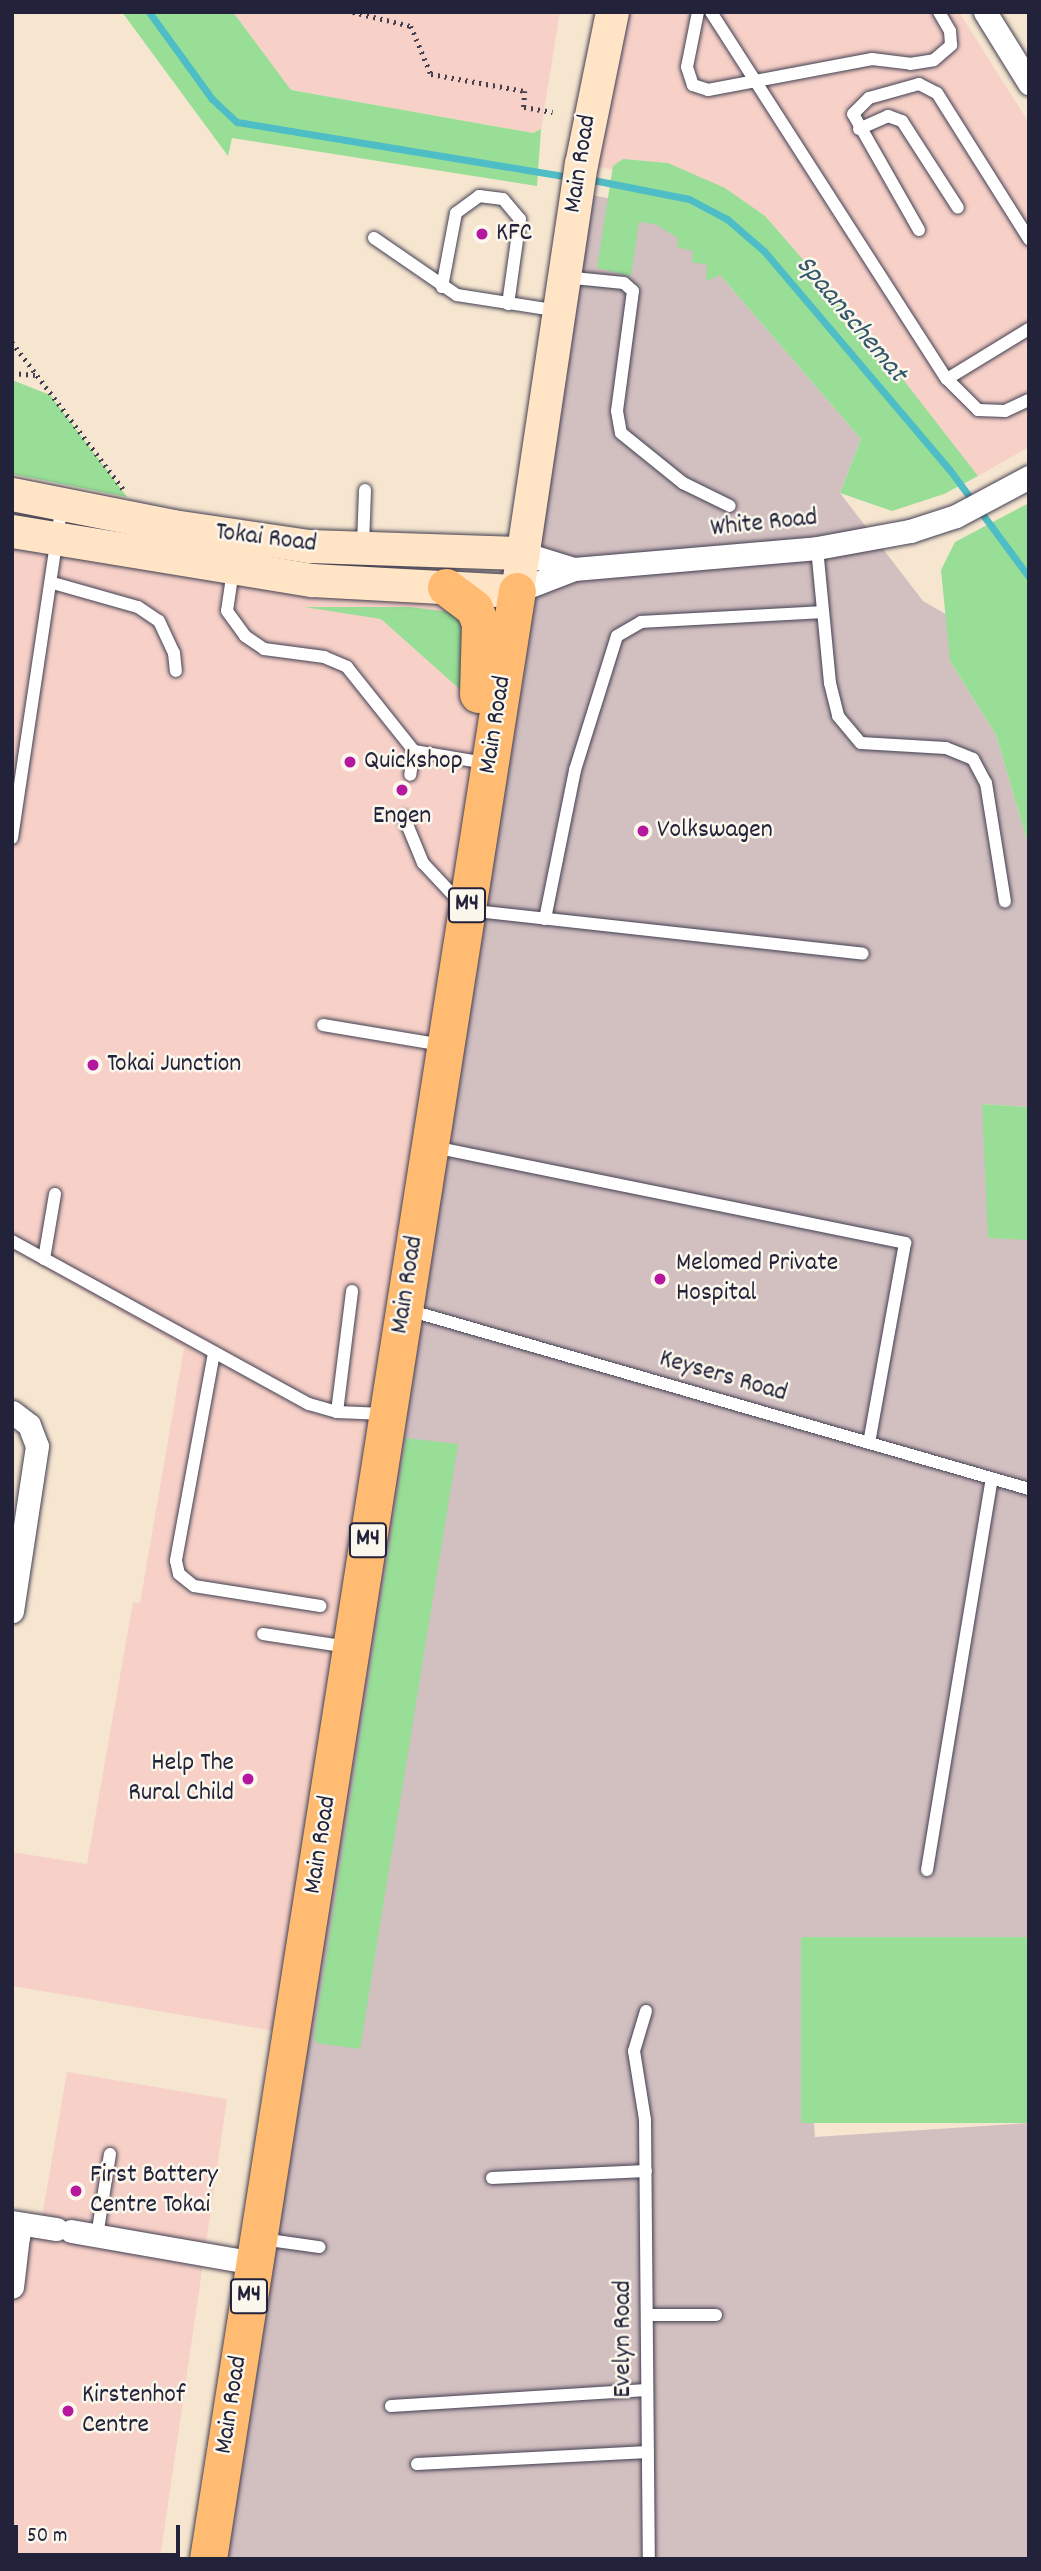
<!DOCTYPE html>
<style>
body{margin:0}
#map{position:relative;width:1041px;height:2571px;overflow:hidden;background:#f6e6d0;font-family:Dekko,sans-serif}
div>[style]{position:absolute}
.built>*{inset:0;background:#f7d1c8}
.industrial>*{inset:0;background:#d2bfc0}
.green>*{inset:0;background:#98de97;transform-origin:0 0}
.stream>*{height:7px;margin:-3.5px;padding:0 3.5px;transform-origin:3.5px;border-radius:3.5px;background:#4fbdc5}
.path>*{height:4.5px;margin-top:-2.25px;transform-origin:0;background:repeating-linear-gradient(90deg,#423f51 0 2px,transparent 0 7px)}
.roads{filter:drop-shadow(0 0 2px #423f51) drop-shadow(0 0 2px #423f51)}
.lane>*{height:12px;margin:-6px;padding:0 6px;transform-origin:6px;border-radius:6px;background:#fff}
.street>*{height:23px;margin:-11.5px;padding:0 11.5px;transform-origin:11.5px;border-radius:11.5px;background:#fff}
.secondary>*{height:33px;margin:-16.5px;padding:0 16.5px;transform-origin:16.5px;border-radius:16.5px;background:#ffe4c6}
.primary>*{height:37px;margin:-18.5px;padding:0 18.5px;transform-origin:18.5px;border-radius:18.5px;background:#febb71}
.dots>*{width:19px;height:19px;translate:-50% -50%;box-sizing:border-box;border:4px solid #fbf7ec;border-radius:50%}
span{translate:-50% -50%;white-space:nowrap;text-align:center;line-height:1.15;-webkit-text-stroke:5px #fbf7ec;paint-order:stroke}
.shield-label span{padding:2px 5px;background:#fbf7ec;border:2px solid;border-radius:5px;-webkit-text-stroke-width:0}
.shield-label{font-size:24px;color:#22223b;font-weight:700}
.street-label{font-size:26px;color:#22223b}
.poi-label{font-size:26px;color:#22223b}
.left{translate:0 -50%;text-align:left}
.right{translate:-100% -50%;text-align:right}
.water-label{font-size:28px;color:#32586b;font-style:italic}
.frame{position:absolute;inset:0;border:14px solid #22223b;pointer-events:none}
.scale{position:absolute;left:14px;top:2525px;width:166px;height:32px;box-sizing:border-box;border:4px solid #22223b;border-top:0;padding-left:9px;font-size:21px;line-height:24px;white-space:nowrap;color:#22223b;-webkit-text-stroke:5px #fbf7ec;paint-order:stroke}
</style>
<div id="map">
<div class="built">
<i style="clip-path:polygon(233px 12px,560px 12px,541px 129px,533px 133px,291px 90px)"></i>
<i style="clip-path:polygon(614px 12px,959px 12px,1029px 123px,1029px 447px,978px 476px,621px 171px,581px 164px)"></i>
<i style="clip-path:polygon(12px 531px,517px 591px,292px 2034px,12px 1986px,12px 1852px,87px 1864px,133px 1602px,140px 1603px,184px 1348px,12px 1250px)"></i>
<i style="clip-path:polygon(67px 2072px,227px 2099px,160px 2559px,12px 2559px,12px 2287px,18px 2236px,40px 2228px)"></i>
</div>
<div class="industrial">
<i style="clip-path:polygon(576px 192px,648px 206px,720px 275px,861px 439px,840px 493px,923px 601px,949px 616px,950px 661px,996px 735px,1029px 847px,1029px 1107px,982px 1104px,1029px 1240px,1029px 1937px,802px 1953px,815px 2137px,1029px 2123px,1029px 2559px,208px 2559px)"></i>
</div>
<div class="green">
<i style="clip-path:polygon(122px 12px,233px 12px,291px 90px,533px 133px,541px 129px,537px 186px,232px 138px,228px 156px)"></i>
<i style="clip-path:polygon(623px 159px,668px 163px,725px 188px,765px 216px,867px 333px,978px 476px,944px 494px,892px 511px,840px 493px,861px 439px,720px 275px,706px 281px,707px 265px,692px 262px,693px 251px,677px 247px,678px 238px,655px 224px,639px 222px,631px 276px,597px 268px,613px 166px)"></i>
<i style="clip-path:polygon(12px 380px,50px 395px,127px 497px,12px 474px)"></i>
<i style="clip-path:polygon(1029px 503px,1029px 847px,996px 735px,950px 661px,941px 570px,955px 542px)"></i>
<i style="clip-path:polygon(304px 607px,410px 607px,450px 612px,466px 628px,464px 693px,381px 619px)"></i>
<i style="clip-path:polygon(982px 1104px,1029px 1107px,1029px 1240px,988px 1238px)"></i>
<i style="clip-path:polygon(406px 1438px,458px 1444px,360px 2049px,316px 2043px,314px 2038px)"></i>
<i style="left:1029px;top:1937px;width:186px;height:228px;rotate:90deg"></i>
</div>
<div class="stream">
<i style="left:149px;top:12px;width:107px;rotate:54.1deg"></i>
<i style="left:212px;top:99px;width:34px;rotate:43deg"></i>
<i style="left:237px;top:122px;width:337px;rotate:9.4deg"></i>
<i style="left:588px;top:179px;width:103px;rotate:11.2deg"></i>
<i style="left:689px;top:199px;width:43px;rotate:27.8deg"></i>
<i style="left:727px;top:219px;width:49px;rotate:40.9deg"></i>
<i style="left:764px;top:251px;width:286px;rotate:49.7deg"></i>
<i style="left:949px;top:469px;width:134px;rotate:53.5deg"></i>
</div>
<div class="path">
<i style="left:353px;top:12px;width:60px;rotate:13.6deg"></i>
<i style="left:411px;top:26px;width:52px;rotate:67.4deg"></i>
<i style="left:431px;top:74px;width:96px;rotate:10.3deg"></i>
<i style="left:525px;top:91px;width:16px;rotate:94deg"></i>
<i style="left:524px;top:107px;width:29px;rotate:10deg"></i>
<i style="left:12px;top:342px;width:186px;rotate:52.9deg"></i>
<i style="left:12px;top:373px;width:23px;rotate:5deg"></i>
</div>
<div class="roads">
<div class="lane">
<i style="left:698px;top:12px;width:56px;rotate:101.3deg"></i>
<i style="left:687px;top:67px;width:19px;rotate:72deg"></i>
<i style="left:693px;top:85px;width:16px;rotate:18deg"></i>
<i style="left:708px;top:90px;width:167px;rotate:-10.7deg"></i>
<i style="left:872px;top:59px;width:38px;rotate:7deg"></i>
<i style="left:910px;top:64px;width:24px;rotate:-9deg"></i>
<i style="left:934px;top:60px;width:23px;rotate:-41deg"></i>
<i style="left:951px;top:45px;width:14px;rotate:-94deg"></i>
<i style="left:950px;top:31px;width:22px;rotate:-120deg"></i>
<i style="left:711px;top:12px;width:436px;rotate:57.3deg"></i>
<i style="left:947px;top:379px;width:44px;rotate:45deg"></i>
<i style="left:978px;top:410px;width:27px;rotate:2deg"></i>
<i style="left:1005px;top:411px;width:26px;rotate:-25deg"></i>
<i style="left:859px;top:129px;width:32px;rotate:-24deg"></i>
<i style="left:888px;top:116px;width:15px;rotate:20deg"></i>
<i style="left:902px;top:121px;width:103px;rotate:57.2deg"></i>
<i style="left:919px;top:230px;width:133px;rotate:-119.6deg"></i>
<i style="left:853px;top:114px;width:23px;rotate:-45deg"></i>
<i style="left:869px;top:98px;width:52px;rotate:-15.6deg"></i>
<i style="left:919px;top:84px;width:20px;rotate:27deg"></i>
<i style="left:937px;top:93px;width:173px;rotate:57.8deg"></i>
<i style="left:374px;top:238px;width:101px;rotate:34.5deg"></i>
<i style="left:457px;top:295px;width:103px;rotate:8.9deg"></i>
<i style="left:564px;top:277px;width:60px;rotate:5.7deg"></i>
<i style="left:624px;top:283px;width:12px;rotate:42deg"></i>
<i style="left:633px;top:291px;width:121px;rotate:97.6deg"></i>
<i style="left:617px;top:411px;width:22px;rotate:80deg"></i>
<i style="left:621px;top:433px;width:80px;rotate:38.9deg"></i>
<i style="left:683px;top:483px;width:52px;rotate:26.1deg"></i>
<i style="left:442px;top:287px;width:75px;rotate:-79.3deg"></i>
<i style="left:456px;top:213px;width:29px;rotate:-36deg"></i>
<i style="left:479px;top:196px;width:24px;rotate:7deg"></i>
<i style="left:503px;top:199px;width:26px;rotate:50deg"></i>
<i style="left:520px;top:219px;width:86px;rotate:98deg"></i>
<i style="left:947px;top:379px;width:96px;rotate:-31.4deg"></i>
<i style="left:363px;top:545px;width:55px;rotate:-87.9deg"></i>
<i style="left:817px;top:548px;width:136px;rotate:84.5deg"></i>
<i style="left:830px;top:683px;width:34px;rotate:76deg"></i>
<i style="left:838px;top:716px;width:35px;rotate:50deg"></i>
<i style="left:861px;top:743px;width:85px;rotate:3.4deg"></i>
<i style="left:946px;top:748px;width:29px;rotate:22deg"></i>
<i style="left:973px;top:759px;width:27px;rotate:62deg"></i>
<i style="left:986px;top:783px;width:120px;rotate:80.9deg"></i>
<i style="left:233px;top:570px;width:41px;rotate:98.3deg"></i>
<i style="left:227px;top:611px;width:31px;rotate:54deg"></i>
<i style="left:245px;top:636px;width:23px;rotate:34deg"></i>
<i style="left:264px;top:649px;width:61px;rotate:7.6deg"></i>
<i style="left:324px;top:657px;width:25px;rotate:23deg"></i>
<i style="left:347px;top:667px;width:107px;rotate:51.4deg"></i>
<i style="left:414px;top:751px;width:24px;rotate:99deg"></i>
<i style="left:53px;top:583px;width:88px;rotate:15.8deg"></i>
<i style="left:138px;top:607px;width:25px;rotate:34deg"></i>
<i style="left:159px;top:621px;width:35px;rotate:65deg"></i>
<i style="left:174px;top:653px;width:18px;rotate:84deg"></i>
<i style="left:414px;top:751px;width:73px;rotate:9.5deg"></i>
<i style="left:404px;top:817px;width:50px;rotate:67.6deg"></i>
<i style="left:423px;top:863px;width:64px;rotate:46.9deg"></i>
<i style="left:467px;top:910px;width:398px;rotate:6.3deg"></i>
<i style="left:12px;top:838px;width:338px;rotate:-81.5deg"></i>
<i style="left:545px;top:919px;width:152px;rotate:-78.6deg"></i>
<i style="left:575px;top:770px;width:140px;rotate:-72.6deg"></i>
<i style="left:617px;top:636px;width:28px;rotate:-30deg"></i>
<i style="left:641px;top:622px;width:182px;rotate:-3.1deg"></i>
<i style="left:323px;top:1025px;width:121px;rotate:9.5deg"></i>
<i style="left:434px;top:1147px;width:481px;rotate:11.5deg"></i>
<i style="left:905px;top:1243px;width:203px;rotate:100.2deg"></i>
<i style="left:12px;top:1241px;width:339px;rotate:28.8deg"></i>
<i style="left:309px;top:1404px;width:29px;rotate:16deg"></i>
<i style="left:337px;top:1412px;width:47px;rotate:2.4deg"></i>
<i style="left:44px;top:1259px;width:66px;rotate:-80.4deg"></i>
<i style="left:408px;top:1310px;width:646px;rotate:16.08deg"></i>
<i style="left:214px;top:1353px;width:211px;rotate:100.4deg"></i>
<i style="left:176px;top:1561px;width:13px;rotate:77deg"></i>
<i style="left:179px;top:1574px;width:19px;rotate:39deg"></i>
<i style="left:194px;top:1586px;width:128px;rotate:9deg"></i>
<i style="left:337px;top:1412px;width:122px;rotate:-82.9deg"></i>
<i style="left:263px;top:1634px;width:86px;rotate:8.7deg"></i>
<i style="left:927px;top:1870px;width:397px;rotate:-80.6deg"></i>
<i style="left:646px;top:2011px;width:42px;rotate:106.7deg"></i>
<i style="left:634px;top:2051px;width:70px;rotate:80.9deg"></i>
<i style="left:645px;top:2120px;width:439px;rotate:89.5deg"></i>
<i style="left:492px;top:2178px;width:154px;rotate:-2.6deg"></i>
<i style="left:97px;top:2236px;width:83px;rotate:-81deg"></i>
<i style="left:262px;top:2239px;width:58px;rotate:8deg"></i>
<i style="left:647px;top:2315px;width:69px"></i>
<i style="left:391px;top:2406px;width:256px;rotate:-3.6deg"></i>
<i style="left:417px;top:2464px;width:231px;rotate:-3deg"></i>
</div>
<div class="street">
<i style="left:985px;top:12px;width:84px;rotate:58.2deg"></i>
<i style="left:522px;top:553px;width:54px;rotate:17.1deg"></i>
<i style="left:517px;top:591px;width:61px;rotate:-21.1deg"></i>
<i style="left:574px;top:569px;width:244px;rotate:-4.9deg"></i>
<i style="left:817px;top:548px;width:95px;rotate:-10.4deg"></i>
<i style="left:910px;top:531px;width:48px;rotate:-18.1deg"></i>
<i style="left:956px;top:516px;width:83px;rotate:-28.1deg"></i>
<i style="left:12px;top:1412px;width:21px;rotate:37deg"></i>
<i style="left:29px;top:1425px;width:22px;rotate:69deg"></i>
<i style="left:37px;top:1446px;width:167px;rotate:98.6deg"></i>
<i style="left:12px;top:2222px;width:45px;rotate:9deg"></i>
<i style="left:12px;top:2225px;width:13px;rotate:61deg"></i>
<i style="left:18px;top:2236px;width:51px;rotate:96.7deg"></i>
<i style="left:71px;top:2231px;width:187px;rotate:9.9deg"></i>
</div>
<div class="secondary">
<i style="left:12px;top:494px;width:164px;rotate:11.2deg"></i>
<i style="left:173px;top:526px;width:137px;rotate:8.4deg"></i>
<i style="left:309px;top:546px;width:213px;rotate:1.9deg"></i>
<i style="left:12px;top:531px;width:304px;rotate:9.3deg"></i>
<i style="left:312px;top:580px;width:205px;rotate:3.1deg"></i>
<i style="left:517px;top:591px;width:432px;rotate:-81.5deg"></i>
<i style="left:581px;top:164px;width:155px;rotate:-78.5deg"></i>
</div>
<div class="primary">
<i style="left:446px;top:587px;width:35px;rotate:37deg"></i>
<i style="left:474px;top:608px;width:16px;rotate:68deg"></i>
<i style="left:480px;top:623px;width:71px;rotate:91.6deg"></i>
<i style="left:208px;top:2559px;width:1992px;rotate:-81.08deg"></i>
</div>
</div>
<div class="dots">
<i style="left:482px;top:234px;background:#b5179e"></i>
<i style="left:350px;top:762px;background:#b5179e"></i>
<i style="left:402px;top:790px;background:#b5179e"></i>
<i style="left:643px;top:831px;background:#b5179e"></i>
<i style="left:93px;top:1065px;background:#b5179e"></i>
<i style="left:660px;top:1279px;background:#b5179e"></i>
<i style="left:248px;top:1779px;background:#b5179e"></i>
<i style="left:76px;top:2191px;background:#b5179e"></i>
<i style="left:68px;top:2411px;background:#b5179e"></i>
</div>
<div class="shield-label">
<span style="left:467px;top:905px">M4</span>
<span style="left:368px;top:1540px">M4</span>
<span style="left:249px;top:2296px">M4</span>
</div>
<div class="street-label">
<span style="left:581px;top:164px;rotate:-81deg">Main Road</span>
<span style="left:764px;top:524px;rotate:-6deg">White Road</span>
<span style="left:266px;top:539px;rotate:7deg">Tokai Road</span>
<span style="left:496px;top:725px;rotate:-81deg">Main Road</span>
<span style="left:408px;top:1285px;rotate:-81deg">Main Road</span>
<span style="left:723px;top:1377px;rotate:16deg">Keysers Road</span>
<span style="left:321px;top:1845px;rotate:-81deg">Main Road</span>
<span style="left:624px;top:2339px;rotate:-90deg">Evelyn Road</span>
<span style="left:232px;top:2405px;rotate:-81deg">Main Road</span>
</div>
<div class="poi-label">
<span class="left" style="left:496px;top:234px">KFC</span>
<span class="left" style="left:364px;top:762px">Quickshop</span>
<span style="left:402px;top:817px">Engen</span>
<span class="left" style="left:657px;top:831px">Volkswagen</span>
<span class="left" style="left:107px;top:1065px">Tokai Junction</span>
<span class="left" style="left:676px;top:1279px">Melomed Private<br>Hospital</span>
<span class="right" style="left:234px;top:1779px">Help The<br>Rural Child</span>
<span class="left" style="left:90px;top:2191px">First Battery<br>Centre Tokai</span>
<span class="left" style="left:82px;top:2411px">Kirstenhof<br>Centre</span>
</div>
<div class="water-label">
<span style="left:850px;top:320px;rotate:50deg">Spaanschemat</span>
</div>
<div class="frame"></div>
<div class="scale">50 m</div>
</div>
